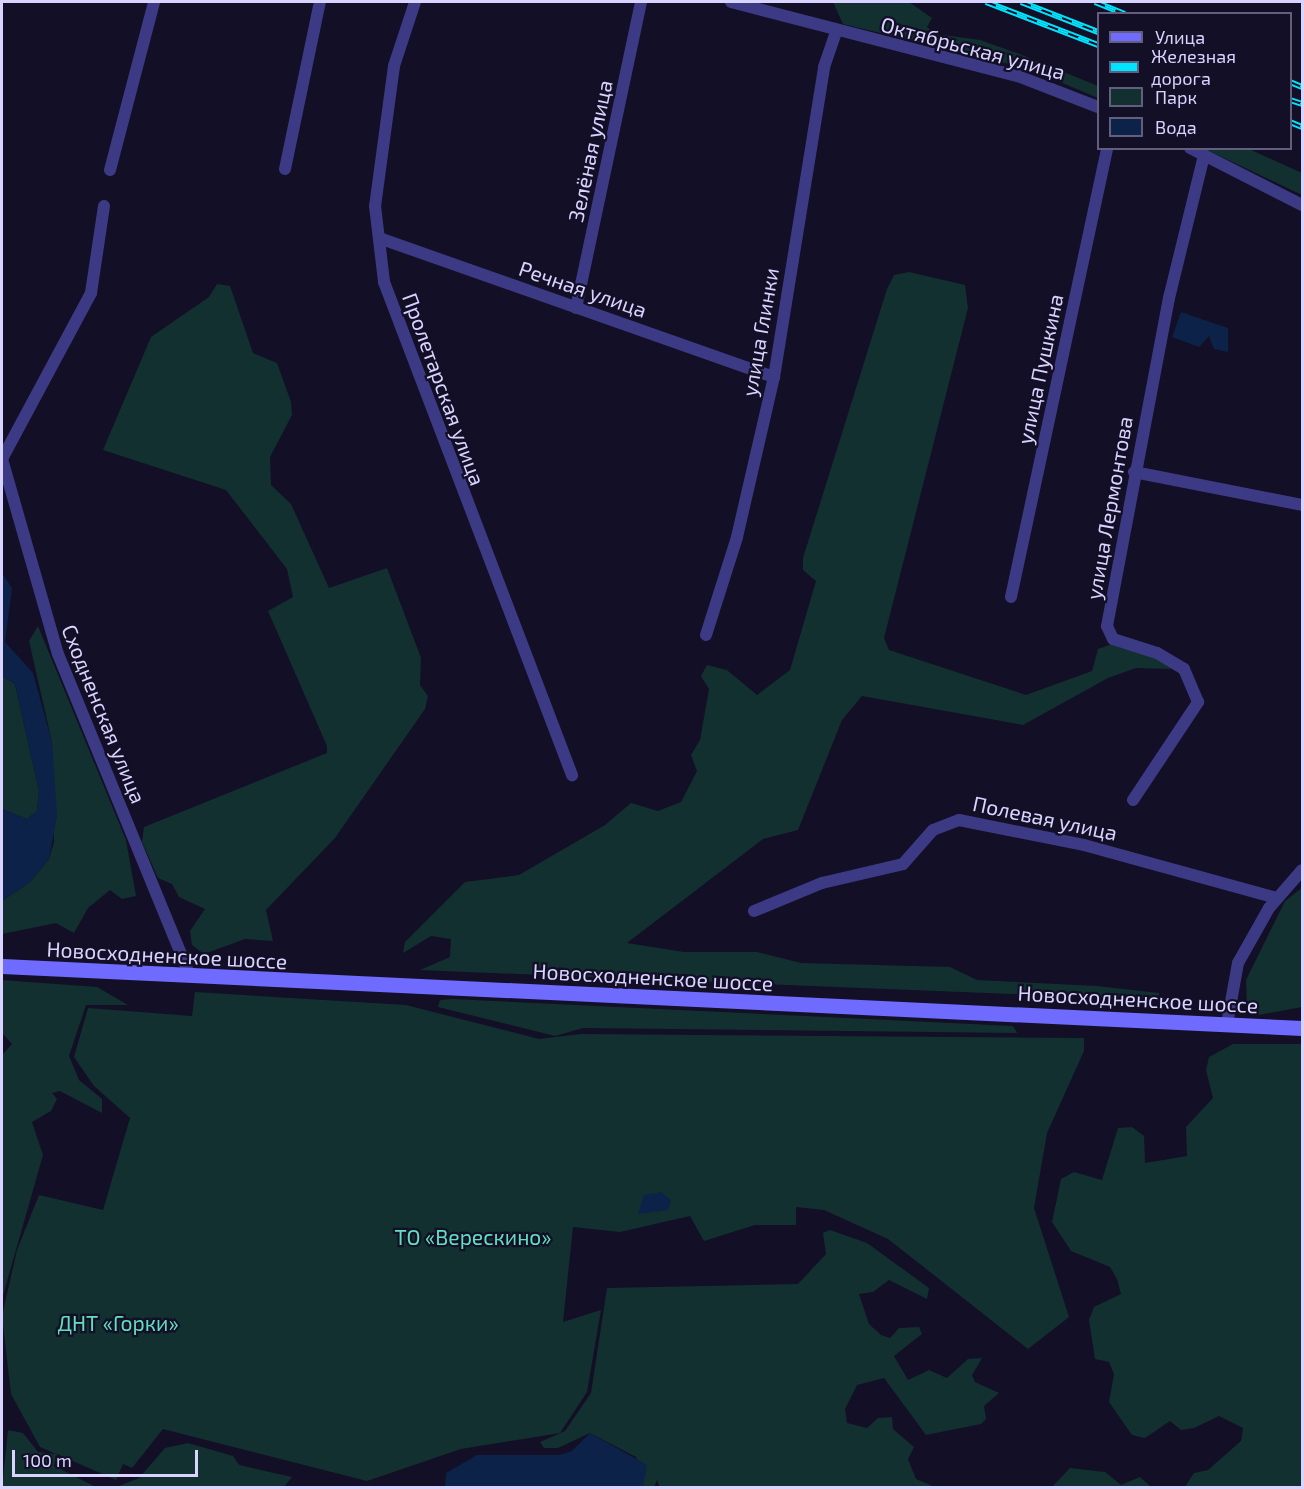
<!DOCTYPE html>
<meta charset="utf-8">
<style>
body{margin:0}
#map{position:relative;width:1304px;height:1489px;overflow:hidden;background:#130f26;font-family:"Exo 2",sans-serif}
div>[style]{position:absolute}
.green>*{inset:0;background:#12302f}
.water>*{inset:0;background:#0c2248}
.minor>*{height:12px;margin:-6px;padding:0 6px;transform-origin:6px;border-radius:6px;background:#3d3a85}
.secondary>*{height:15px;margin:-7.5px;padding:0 7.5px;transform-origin:7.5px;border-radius:7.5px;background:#6f6bff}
.rail>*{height:6px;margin-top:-3px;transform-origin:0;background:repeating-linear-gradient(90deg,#130f26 0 11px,#00e5ff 0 22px);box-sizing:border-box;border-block:2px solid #00e5ff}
span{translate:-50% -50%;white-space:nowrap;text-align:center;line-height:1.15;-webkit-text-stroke:4.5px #130f26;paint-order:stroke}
.street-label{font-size:21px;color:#d9d4ff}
.park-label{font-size:21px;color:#5fe0c0}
.frame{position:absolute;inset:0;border:3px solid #d9d4ff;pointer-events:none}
.legend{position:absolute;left:1097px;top:12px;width:195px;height:138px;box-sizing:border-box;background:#130f26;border:2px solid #625e7d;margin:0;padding:8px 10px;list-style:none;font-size:18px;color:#d9d4ff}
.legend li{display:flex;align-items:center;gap:12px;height:30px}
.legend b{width:30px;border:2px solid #625e7d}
.scale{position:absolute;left:12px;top:1450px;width:186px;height:27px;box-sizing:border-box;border:3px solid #d9d4ff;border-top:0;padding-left:8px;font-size:18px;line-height:21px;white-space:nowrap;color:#d9d4ff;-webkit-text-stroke:4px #130f26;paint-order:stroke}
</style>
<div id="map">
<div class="green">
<i style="clip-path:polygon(833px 2px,909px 2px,932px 18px,927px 27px,936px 34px,980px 40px,1022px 55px,1098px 86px,1098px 98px,1029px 69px,843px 24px)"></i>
<i style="clip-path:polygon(1205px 149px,1249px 149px,1302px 173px,1302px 195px)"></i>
<i style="clip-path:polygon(909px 272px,965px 285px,968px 308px,884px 638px,889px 650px,1026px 695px,1092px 671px,1098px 649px,1112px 644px,1169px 662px,1171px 669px,1136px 668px,1108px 678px,1023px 725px,862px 696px,842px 720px,798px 830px,763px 839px,627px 943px,684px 952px,757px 952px,801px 963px,950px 967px,977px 980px,1097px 986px,1159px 993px,1159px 1000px,420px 970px,450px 957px,451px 939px,431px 936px,403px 953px,405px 942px,465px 882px,519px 875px,605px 825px,631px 803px,658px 811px,681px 802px,697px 771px,691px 755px,700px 740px,709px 689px,701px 676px,707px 665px,727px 670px,757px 695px,790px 670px,816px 581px,803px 570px,803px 558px,887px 289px,894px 275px)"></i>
<i style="clip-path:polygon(217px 284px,230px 286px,253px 353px,277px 363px,291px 402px,292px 415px,270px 457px,271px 485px,291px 504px,329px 588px,387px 568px,421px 658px,420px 685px,428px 696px,425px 709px,335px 838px,266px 910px,273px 941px,245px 939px,204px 954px,192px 945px,190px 931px,205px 909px,179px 897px,172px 884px,158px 878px,142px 842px,144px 827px,327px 753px,327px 746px,268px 611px,293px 597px,287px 569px,226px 490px,103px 450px,151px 337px,209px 297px)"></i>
<i style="clip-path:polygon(38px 626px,126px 840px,136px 896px,122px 899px,110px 890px,88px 908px,74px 933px,56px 923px,2px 934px,2px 901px,30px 882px,49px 859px,54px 842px,52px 742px,29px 641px)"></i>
<i style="clip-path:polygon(2px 676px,15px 684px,39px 791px,37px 811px,27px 819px,2px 809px)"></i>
<i style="clip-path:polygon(1302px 888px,1302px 1007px,1259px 1015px,1247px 1006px,1246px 980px,1285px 901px)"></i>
<i style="clip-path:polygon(2px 980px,97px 987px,128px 1005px,86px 1005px,69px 1056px,79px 1080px,102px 1099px,102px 1113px,60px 1091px,52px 1093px,57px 1099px,51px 1111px,32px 1122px,43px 1155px,2px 1299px,2px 1055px,12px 1044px,2px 1033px)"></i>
<i style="clip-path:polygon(195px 992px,406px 1005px,539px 1039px,581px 1034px,1084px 1038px,1084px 1051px,1047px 1133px,1034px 1208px,1069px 1317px,1028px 1349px,888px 1239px,824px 1210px,796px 1207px,796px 1225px,755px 1225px,704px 1241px,690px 1216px,620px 1232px,573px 1227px,563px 1322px,601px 1310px,587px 1392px,560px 1433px,461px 1449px,367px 1481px,163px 1429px,132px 1468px,123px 1464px,116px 1480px,57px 1454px,54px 1466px,96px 1487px,2px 1488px,8px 1430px,23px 1433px,38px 1452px,56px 1454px,40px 1447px,11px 1394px,2px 1316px,17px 1250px,39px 1195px,103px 1210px,130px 1118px,94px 1086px,74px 1057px,88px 1008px,192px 1016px)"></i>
<i style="clip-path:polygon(453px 999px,1013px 1026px,1017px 1033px,583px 1028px,555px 1036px,438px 1007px,440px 1000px)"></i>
<i style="clip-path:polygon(1233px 1044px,1302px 1044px,1302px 1487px,1185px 1487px,1194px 1473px,1208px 1470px,1241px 1441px,1243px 1428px,1219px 1416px,1194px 1428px,1181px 1430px,1170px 1421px,1145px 1438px,1132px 1435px,1109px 1402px,1114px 1374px,1109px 1362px,1095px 1359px,1089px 1320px,1094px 1307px,1121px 1294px,1117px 1279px,1110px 1267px,1071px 1251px,1052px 1222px,1061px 1179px,1074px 1172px,1102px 1180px,1118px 1128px,1132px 1127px,1144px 1136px,1145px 1163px,1187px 1156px,1186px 1127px,1213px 1098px,1206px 1070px,1209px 1057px)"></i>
<i style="clip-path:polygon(830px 1230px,867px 1243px,929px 1288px,927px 1299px,889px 1280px,873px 1292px,859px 1294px,869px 1324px,881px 1335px,890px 1338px,899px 1328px,919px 1327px,922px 1334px,894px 1356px,908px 1380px,929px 1370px,947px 1378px,968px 1359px,982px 1358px,972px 1375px,975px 1382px,999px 1393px,984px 1406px,986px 1419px,981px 1424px,926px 1435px,884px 1378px,857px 1385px,845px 1409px,847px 1423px,867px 1428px,878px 1418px,892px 1417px,893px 1429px,914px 1447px,908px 1459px,916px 1479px,935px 1487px,660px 1488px,657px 1480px,654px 1487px,643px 1487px,636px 1457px,590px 1433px,558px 1448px,544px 1448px,540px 1442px,565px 1431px,591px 1393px,607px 1288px,798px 1284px,826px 1254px,823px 1233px)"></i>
<i style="clip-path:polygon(188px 1443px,233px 1456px,239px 1465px,292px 1477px,284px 1487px,114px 1488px,139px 1478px,165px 1448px)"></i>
<i style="clip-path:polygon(1070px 1468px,1105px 1472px,1121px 1485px,1140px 1477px,1151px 1487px,1052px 1487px)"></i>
</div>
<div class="water">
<i style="clip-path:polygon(1181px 312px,1228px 328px,1228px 352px,1214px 349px,1209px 336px,1199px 347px,1172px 337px)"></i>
<i style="clip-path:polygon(2px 573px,12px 588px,5px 642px,33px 673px,52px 742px,57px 816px,49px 859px,30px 882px,2px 901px,2px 809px,27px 819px,37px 811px,39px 791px,15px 684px,2px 676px)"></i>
<i style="clip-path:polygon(661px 1192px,671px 1200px,668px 1210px,638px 1214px,644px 1195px)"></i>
<i style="clip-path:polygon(590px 1433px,647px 1465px,643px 1487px,445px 1487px,446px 1473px,477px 1455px,559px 1455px,572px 1451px)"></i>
</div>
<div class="minor">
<i style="left:415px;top:2px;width:67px;rotate:108.2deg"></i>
<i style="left:394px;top:66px;width:141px;rotate:97.7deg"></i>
<i style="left:375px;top:206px;width:77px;rotate:83.2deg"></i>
<i style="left:384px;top:282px;width:528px;rotate:69.13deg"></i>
<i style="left:731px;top:2px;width:296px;rotate:14.5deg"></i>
<i style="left:1018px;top:76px;width:86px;rotate:21.2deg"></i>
<i style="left:1190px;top:148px;width:126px;rotate:27deg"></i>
<i style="left:285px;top:169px;width:171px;rotate:-78.2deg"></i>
<i style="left:110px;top:170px;width:174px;rotate:-75.3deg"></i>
<i style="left:379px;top:238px;width:419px;rotate:19.4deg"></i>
<i style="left:576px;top:308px;width:313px;rotate:-78deg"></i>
<i style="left:2px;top:459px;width:203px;rotate:74deg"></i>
<i style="left:58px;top:654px;width:348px;rotate:67.7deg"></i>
<i style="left:2px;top:459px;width:188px;rotate:-61.8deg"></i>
<i style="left:91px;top:293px;width:88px;rotate:-81.5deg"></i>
<i style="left:1134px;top:472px;width:171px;rotate:11.1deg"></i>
<i style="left:1011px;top:597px;width:459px;rotate:-77.9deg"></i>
<i style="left:706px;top:635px;width:103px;rotate:-72.4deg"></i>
<i style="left:737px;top:537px;width:164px;rotate:-77deg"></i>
<i style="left:774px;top:377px;width:314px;rotate:-80.8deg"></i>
<i style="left:824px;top:67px;width:37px;rotate:-71deg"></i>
<i style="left:1133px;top:800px;width:118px;rotate:-56.4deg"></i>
<i style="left:1198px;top:702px;width:36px;rotate:-113deg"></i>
<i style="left:1184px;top:669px;width:31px;rotate:-149deg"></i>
<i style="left:1157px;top:653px;width:46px;rotate:-162.3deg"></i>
<i style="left:1113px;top:639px;width:14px;rotate:-115deg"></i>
<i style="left:1107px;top:626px;width:334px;rotate:-79.3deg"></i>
<i style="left:1169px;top:298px;width:147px;rotate:-76.2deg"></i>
<i style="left:754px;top:911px;width:74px;rotate:-22.4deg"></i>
<i style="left:822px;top:883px;width:83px;rotate:-13.2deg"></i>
<i style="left:903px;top:864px;width:45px;rotate:-48.6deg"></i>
<i style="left:933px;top:830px;width:28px;rotate:-21deg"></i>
<i style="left:959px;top:820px;width:127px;rotate:11.3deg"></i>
<i style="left:1084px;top:845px;width:199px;rotate:15.4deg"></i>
<i style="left:1227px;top:1024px;width:62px;rotate:-79.8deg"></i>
<i style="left:1238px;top:963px;width:63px;rotate:-60.6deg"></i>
<i style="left:1269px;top:908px;width:50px;rotate:-49deg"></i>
</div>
<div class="secondary">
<i style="left:2px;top:966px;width:1301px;rotate:2.73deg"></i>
</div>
<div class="rail">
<i style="left:986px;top:2px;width:120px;rotate:21deg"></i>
<i style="left:1021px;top:2px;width:83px;rotate:21.3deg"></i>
<i style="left:1095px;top:2px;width:32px;rotate:22deg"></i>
<i style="left:1290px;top:82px;width:13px;rotate:23deg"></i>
<i style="left:1290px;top:100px;width:13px;rotate:18deg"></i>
<i style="left:1290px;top:122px;width:13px;rotate:23deg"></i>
</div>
<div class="street-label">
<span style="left:973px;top:48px;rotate:15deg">Октябрьская улица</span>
<span style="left:590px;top:151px;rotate:-78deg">Зелёная улица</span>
<span style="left:583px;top:289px;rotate:19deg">Речная улица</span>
<span style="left:760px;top:332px;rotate:-80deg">улица Глинки</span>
<span style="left:1040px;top:369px;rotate:-78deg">улица Пушкина</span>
<span style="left:444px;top:389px;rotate:70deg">Пролетарская улица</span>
<span style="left:1109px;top:508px;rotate:-80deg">улица Лермонтова</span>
<span style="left:104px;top:714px;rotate:68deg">Сходненская улица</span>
<span style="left:1045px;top:818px;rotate:12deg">Полевая улица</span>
<span style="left:167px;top:955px;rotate:3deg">Новосходненское шоссе</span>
<span style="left:653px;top:977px;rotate:3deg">Новосходненское шоссе</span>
<span style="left:1138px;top:999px;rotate:3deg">Новосходненское шоссе</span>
</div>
<div class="park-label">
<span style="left:473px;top:1237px">ТО «Верескино»</span>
<span style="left:118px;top:1323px">ДНТ «Горки»</span>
</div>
<div class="frame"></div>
<ul class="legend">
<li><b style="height:8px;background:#6f6bff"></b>Улица</li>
<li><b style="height:8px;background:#00e5ff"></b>Железная дорога</li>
<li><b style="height:16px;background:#12302f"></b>Парк</li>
<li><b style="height:16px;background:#0c2248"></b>Вода</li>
</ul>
<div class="scale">100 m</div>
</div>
